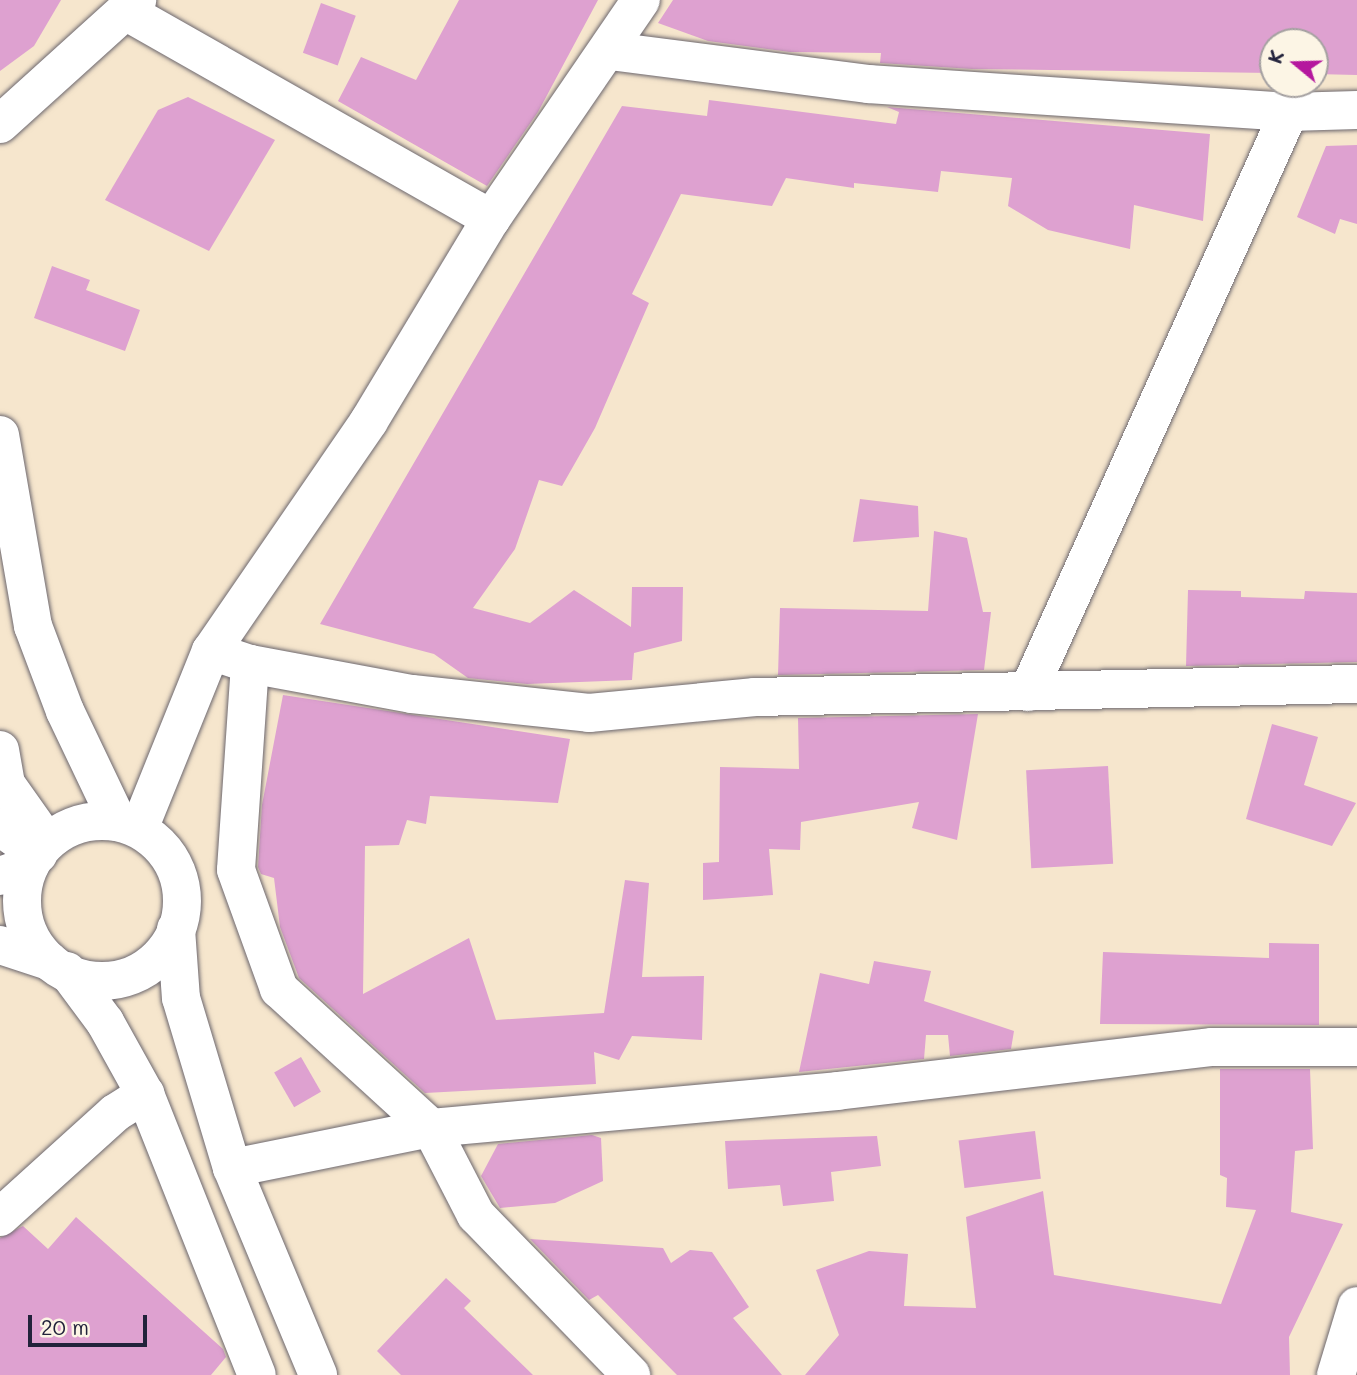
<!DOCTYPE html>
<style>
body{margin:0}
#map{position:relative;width:1357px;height:1375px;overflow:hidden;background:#f6e6cd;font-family:Mali,sans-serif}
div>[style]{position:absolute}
.building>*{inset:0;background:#dea1d0;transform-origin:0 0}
.roads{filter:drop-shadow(0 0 2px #6c676e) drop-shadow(0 0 2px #6c676e)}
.street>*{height:38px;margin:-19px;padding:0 19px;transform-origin:19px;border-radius:19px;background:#fff}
.secondary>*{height:38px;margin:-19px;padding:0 19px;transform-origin:19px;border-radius:19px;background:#fff}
.secondary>.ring{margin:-19px;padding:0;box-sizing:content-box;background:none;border:38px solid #fff;border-radius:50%}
span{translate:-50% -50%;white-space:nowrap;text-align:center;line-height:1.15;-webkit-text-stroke:5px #fcf5e5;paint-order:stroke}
.north{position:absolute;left:1259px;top:28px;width:70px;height:70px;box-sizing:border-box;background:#fcf5e5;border:2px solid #a5a1a1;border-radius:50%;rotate:289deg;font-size:19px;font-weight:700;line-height:28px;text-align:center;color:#22223b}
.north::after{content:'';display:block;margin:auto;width:24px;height:32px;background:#b5179e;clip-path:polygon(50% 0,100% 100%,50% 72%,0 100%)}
.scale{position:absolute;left:28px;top:1315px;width:119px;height:32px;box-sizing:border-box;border:4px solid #22223b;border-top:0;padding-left:9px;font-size:21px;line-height:24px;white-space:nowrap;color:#22223b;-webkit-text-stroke:5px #fcf5e5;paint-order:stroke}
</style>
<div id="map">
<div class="building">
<i style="clip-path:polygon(0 0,61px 0,34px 46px,0 71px)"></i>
<i style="clip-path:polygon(459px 0,598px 0,538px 112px,487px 186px,338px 101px,361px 57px,416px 80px)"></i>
<i style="clip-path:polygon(673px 0,1357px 0,1357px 75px,1315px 74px,1315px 42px,1273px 42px,1273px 73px,972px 69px,880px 63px,881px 53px,790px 52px,708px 41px,658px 23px)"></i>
<i style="left:321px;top:3px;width:37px;height:53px;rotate:20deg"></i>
<i style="clip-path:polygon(188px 97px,275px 140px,209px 251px,105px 200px,158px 110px)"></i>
<i style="clip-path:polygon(709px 100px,896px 124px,899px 112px,887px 107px,1210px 134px,1203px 221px,1134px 205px,1130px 249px,1048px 230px,1008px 206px,1012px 178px,941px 171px,938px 192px,854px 183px,854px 188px,786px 178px,772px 206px,681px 194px,632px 294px,649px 303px,595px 428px,562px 486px,539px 480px,515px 549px,473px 608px,530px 623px,574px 590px,631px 627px,632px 587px,683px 587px,682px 641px,634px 653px,632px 680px,527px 684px,468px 678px,434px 654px,320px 624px,622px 106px,707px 116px)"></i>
<i style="clip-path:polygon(1357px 145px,1357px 224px,1340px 219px,1335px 234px,1297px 217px,1326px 146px)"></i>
<i style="clip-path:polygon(52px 266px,90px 280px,86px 290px,140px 310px,125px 351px,34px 318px)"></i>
<i style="clip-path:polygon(860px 499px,918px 506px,919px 537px,853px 542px)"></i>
<i style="clip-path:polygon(934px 531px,967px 538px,983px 612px,991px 612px,984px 670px,778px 675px,780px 608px,928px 611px)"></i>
<i style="clip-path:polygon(1188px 590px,1241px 591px,1241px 597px,1304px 599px,1305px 591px,1357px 593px,1357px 662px,1186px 666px)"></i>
<i style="clip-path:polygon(283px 695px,570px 739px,558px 803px,430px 796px,426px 824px,407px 820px,399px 845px,365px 846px,363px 994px,469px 938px,496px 1020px,604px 1013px,625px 880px,649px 883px,642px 977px,704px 976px,702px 1040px,632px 1036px,619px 1060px,594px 1052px,596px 1084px,425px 1093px,299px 978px,280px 927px,274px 878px,261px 874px,258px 867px,262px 805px)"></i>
<i style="clip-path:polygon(978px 714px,957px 840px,912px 828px,919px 802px,801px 822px,800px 850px,769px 849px,773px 895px,703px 900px,703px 863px,719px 862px,720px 767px,799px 769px,798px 718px)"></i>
<i style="clip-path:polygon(1272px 724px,1318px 737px,1304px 785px,1356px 803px,1332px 846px,1246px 819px)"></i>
<i style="left:1108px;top:766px;width:98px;height:82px;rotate:87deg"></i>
<i style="clip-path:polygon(1269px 943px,1319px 944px,1319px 1025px,1100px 1024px,1103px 952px,1269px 958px)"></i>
<i style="clip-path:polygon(874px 961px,931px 971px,924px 1001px,1014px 1031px,1011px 1049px,950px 1056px,948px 1035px,926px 1035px,924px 1059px,799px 1072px,820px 973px,869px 984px)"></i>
<i style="left:301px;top:1057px;width:40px;height:31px;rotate:60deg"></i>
<i style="clip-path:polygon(1220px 1069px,1310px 1069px,1313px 1149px,1295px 1151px,1291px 1212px,1343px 1224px,1289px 1337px,1290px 1375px,805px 1375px,839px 1335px,816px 1270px,869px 1251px,908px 1254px,904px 1306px,976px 1308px,966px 1217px,1043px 1191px,1054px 1275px,1221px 1304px,1256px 1210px,1226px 1207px,1227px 1178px,1220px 1175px)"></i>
<i style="left:1035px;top:1131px;width:48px;height:77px;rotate:83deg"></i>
<i style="clip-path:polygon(592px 1135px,601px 1138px,603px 1181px,555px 1203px,500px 1208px,481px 1176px,498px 1144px)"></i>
<i style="clip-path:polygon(877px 1136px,881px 1166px,831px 1172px,834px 1201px,783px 1206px,780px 1185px,728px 1189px,725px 1141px)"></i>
<i style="clip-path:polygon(76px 1217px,223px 1349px,226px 1357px,211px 1375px,0 1375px,0 1238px,23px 1226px,48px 1249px)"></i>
<i style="clip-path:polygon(530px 1239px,663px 1248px,671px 1263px,690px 1250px,712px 1252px,749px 1307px,733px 1318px,782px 1375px,677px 1375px,598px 1295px,589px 1300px)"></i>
<i style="clip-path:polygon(446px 1278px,471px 1301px,464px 1308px,533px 1375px,401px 1375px,377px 1351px)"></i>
</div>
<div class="roads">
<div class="street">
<i style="left:127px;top:12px;width:419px;rotate:29.6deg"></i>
<i style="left:611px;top:51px;width:259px;rotate:7.3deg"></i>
<i style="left:868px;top:84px;width:422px;rotate:3.8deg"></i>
<i style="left:1289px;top:112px;width:68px;rotate:-1.7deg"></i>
<i style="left:0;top:124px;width:185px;rotate:-42.1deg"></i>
<i style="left:211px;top:651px;width:41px;rotate:18.4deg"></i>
<i style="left:250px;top:664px;width:165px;rotate:10.5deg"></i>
<i style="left:412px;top:694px;width:178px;rotate:6.1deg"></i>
<i style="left:589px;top:713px;width:167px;rotate:-5.5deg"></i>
<i style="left:755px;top:697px;width:602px;rotate:-1.24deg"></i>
<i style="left:250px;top:664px;width:206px;rotate:93.9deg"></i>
<i style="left:236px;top:870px;width:127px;rotate:70.1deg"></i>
<i style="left:279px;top:989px;width:206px;rotate:42.4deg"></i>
<i style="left:431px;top:1128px;width:98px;rotate:62.7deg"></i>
<i style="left:476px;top:1215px;width:223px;rotate:45.9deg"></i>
<i style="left:1028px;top:692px;width:636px;rotate:-65.77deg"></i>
<i style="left:0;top:827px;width:47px;rotate:35.4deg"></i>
<i style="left:0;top:876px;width:32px;rotate:-20deg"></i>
<i style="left:0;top:945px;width:52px;rotate:18.1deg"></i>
<i style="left:232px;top:1168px;width:203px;rotate:-11.4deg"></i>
<i style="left:431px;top:1128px;width:408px;rotate:-5.2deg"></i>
<i style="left:837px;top:1091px;width:378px;rotate:-6.7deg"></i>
<i style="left:1212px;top:1047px;width:145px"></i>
<i style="left:0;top:1217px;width:155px;rotate:-42.1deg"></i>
<i style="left:115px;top:1113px;width:36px;rotate:-32deg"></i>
<i style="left:1336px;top:1375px;width:72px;rotate:-73.1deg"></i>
</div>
<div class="secondary">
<i style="left:0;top:435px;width:194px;rotate:80.2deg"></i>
<i style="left:33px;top:626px;width:91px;rotate:69.4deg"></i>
<i style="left:65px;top:711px;width:123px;rotate:64.5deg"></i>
<i style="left:0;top:750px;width:35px;rotate:80deg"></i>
<i style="left:6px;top:784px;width:71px;rotate:54.7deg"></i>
<i class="ring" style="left:22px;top:821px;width:122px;height:122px"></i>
<i style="left:139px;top:829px;width:192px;rotate:-68deg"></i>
<i style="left:211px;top:651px;width:279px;rotate:-55.5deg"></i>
<i style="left:369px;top:421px;width:236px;rotate:-58.9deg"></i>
<i style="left:491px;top:219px;width:265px;rotate:-55.6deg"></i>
<i style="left:176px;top:929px;width:69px;rotate:85.9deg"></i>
<i style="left:181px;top:998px;width:177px;rotate:73.3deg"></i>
<i style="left:232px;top:1168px;width:224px;rotate:67.4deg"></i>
<i style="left:67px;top:971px;width:64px;rotate:53.3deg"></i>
<i style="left:105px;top:1022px;width:82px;rotate:60.9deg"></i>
<i style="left:145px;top:1094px;width:302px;rotate:68.3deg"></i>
</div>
</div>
<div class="north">K</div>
<div class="scale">20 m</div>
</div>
